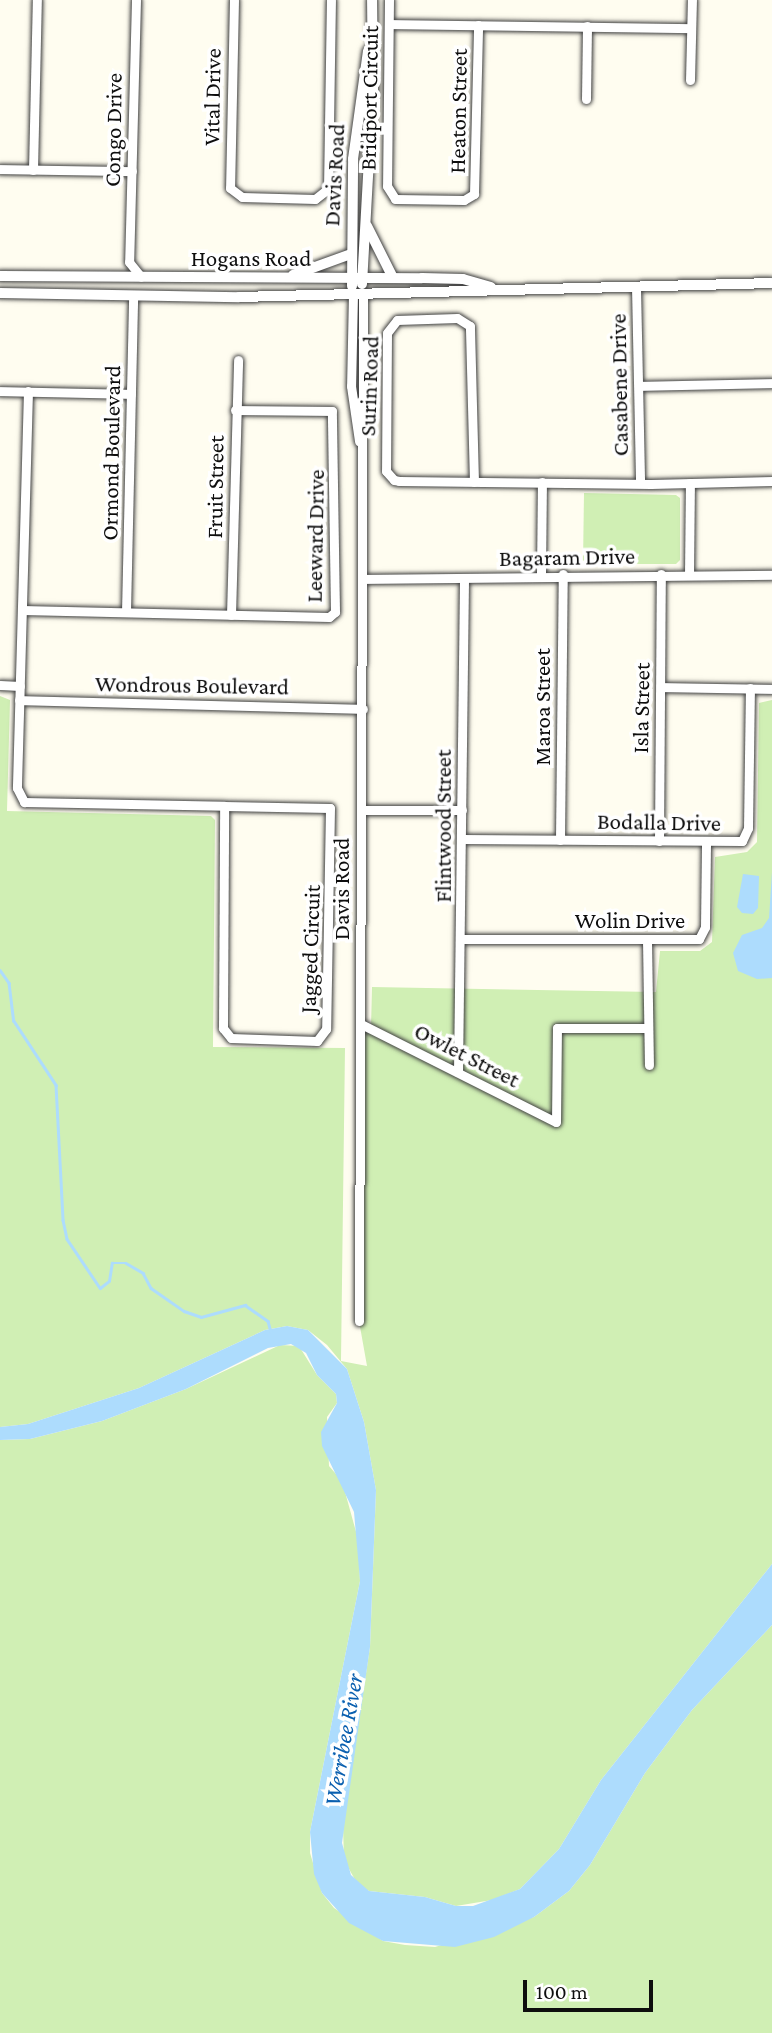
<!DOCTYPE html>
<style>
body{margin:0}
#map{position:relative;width:772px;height:2033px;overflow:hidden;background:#fffdf0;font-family:"Crimson Pro",serif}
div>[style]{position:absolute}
.green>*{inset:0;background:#d0efb4}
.water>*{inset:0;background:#addcfd}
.stream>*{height:2.5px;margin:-1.25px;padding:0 1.25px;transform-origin:1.25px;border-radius:1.25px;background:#addcfd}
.roads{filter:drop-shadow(0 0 2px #414141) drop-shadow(0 0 2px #414141)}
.minor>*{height:9px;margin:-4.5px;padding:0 4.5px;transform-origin:4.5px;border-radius:4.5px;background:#fff}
.tertiary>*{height:10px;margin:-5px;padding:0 5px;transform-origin:5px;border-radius:5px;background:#fff}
span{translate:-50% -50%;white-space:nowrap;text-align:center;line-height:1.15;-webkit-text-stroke:7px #fff;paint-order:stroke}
.street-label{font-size:23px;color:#0e0e0e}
.water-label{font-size:24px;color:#095faf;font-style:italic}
.scale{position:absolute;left:523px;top:1980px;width:130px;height:32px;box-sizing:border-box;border:4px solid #0e0e0e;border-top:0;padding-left:9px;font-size:21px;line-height:24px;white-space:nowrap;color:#0e0e0e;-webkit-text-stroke:5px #fff;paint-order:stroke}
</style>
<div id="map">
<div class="green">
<i style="clip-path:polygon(584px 493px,676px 495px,680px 498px,680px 560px,676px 564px,583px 564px)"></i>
<i style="clip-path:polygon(0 696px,10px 700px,7px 811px,211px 816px,215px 820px,213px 1047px,345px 1048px,341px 1361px,367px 1366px,359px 1321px,361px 1024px,371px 1028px,372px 987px,656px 992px,660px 951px,700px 951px,712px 942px,715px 857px,747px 852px,757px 842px,759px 703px,772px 700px,772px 1564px,601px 1780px,559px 1849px,520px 1889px,492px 1900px,456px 1906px,425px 1897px,369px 1891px,358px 1885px,344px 1860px,343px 1826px,370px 1647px,376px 1490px,364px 1422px,347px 1369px,327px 1345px,308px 1330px,287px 1326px,265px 1330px,139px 1388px,28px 1424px,0 1427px)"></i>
<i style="clip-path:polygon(280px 1345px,299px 1346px,317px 1375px,336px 1394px,337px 1403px,327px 1417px,329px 1466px,342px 1481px,358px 1539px,360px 1581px,310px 1832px,310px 1853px,322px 1893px,334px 1908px,383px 1941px,405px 1945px,435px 1947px,534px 1917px,569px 1891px,590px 1865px,645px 1773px,692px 1710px,772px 1625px,772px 2033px,0 2033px,0 1440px,30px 1439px,102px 1421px,186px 1389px)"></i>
</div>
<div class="water">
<i style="clip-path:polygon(772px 872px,772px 978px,757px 979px,738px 971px,733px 953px,742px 935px,762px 928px,769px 918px)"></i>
<i style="clip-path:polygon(743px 874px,759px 876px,758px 908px,753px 914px,742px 913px,737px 907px)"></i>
<i style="clip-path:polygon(287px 1326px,308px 1330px,347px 1369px,364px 1422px,376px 1490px,370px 1647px,342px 1843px,351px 1875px,369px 1891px,425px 1897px,456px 1906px,473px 1906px,520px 1889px,559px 1849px,601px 1780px,772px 1564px,772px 1625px,692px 1710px,645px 1773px,590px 1865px,569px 1891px,534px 1917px,494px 1937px,455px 1947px,383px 1941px,349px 1923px,322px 1893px,314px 1874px,310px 1832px,360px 1581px,354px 1512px,322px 1446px,321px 1432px,337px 1403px,336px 1394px,317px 1375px,306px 1353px,291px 1344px,268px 1348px,186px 1389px,102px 1421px,30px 1439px,0 1440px,0 1427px,28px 1424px,139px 1388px,265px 1330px)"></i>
</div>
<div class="stream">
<i style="left:0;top:970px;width:16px;rotate:55deg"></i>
<i style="left:9px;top:983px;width:38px;rotate:83deg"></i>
<i style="left:14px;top:1021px;width:77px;rotate:56.7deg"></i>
<i style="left:56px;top:1085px;width:135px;rotate:87deg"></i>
<i style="left:63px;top:1220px;width:19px;rotate:78deg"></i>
<i style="left:67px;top:1239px;width:59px;rotate:56deg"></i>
<i style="left:100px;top:1288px;width:11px;rotate:-38deg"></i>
<i style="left:109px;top:1281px;width:18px;rotate:-81deg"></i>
<i style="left:112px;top:1263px;width:14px"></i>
<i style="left:126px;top:1263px;width:20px;rotate:30deg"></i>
<i style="left:143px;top:1273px;width:17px;rotate:62deg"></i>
<i style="left:151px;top:1288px;width:40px;rotate:34.9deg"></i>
<i style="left:184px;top:1311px;width:18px;rotate:19deg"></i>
<i style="left:201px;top:1317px;width:46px;rotate:-15.3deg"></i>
<i style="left:245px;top:1305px;width:28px;rotate:35deg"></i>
<i style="left:268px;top:1321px;width:11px;rotate:75deg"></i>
</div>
<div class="roads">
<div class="minor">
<i style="left:136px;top:0;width:262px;rotate:91.5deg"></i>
<i style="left:129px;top:262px;width:19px;rotate:51deg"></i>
<i style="left:234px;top:0;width:188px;rotate:91.2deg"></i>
<i style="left:230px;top:188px;width:15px;rotate:37deg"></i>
<i style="left:242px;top:197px;width:73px;rotate:1.6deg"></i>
<i style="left:315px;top:199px;width:16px;rotate:-38deg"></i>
<i style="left:328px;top:189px;width:189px;rotate:-89.1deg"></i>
<i style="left:389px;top:0;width:186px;rotate:90.6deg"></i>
<i style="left:387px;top:186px;width:15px;rotate:58deg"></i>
<i style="left:395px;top:199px;width:69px;rotate:0.8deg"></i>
<i style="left:464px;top:200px;width:12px;rotate:-31deg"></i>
<i style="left:474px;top:194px;width:169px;rotate:-88.6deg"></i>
<i style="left:389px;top:24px;width:302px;rotate:0.8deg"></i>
<i style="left:690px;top:80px;width:80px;rotate:-88.6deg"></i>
<i style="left:586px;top:99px;width:73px;rotate:-89.2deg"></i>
<i style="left:0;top:169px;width:132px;rotate:0.9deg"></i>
<i style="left:33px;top:170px;width:170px;rotate:-88.7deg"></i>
<i style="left:636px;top:287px;width:196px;rotate:88.8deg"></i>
<i style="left:353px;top:294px;width:92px;rotate:91.2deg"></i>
<i style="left:351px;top:386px;width:56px;rotate:81.7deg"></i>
<i style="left:639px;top:386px;width:133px;rotate:-1.3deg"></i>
<i style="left:0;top:391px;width:131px;rotate:1.3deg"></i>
<i style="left:28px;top:391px;width:397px;rotate:91.6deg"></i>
<i style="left:17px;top:788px;width:16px;rotate:63deg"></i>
<i style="left:24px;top:802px;width:200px;rotate:1.1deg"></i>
<i style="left:224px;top:806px;width:106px;rotate:1.1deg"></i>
<i style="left:330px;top:808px;width:221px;rotate:91deg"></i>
<i style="left:326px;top:1029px;width:15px;rotate:127deg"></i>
<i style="left:317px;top:1041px;width:86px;rotate:-178deg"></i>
<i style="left:231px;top:1038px;width:13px;rotate:-129deg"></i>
<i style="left:223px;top:1028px;width:222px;rotate:-89.7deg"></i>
<i style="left:474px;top:482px;width:156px;rotate:-91.5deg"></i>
<i style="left:470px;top:326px;width:15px;rotate:-148deg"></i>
<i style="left:457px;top:318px;width:60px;rotate:178.1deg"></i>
<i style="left:397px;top:320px;width:16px;rotate:128deg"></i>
<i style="left:387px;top:333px;width:138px;rotate:90.4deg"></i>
<i style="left:386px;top:471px;width:12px;rotate:48deg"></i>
<i style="left:394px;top:480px;width:5px;rotate:11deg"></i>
<i style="left:399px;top:481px;width:252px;rotate:0.7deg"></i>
<i style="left:651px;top:484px;width:121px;rotate:-1.4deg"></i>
<i style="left:541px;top:574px;width:92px;rotate:-89.4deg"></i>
<i style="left:689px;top:574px;width:91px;rotate:-89.4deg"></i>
<i style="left:362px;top:579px;width:410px;rotate:-0.6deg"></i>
<i style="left:22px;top:610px;width:307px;rotate:1.3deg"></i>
<i style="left:329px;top:617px;width:8px;rotate:-40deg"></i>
<i style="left:335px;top:612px;width:201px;rotate:-90.9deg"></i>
<i style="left:332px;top:411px;width:97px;rotate:-179.4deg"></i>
<i style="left:126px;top:612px;width:317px;rotate:-88.7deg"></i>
<i style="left:231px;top:615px;width:255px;rotate:-88.4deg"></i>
<i style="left:0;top:685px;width:20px;rotate:3deg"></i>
<i style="left:661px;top:687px;width:111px;rotate:1deg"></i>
<i style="left:19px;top:700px;width:344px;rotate:1.5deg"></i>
<i style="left:362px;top:810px;width:100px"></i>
<i style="left:462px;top:839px;width:280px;rotate:0.4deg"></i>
<i style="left:742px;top:841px;width:14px;rotate:-65deg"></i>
<i style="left:748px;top:828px;width:140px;rotate:-89.2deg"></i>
<i style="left:560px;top:840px;width:266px;rotate:-89.4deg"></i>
<i style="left:659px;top:841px;width:267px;rotate:-89.6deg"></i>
<i style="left:461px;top:939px;width:238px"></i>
<i style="left:699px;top:939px;width:13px;rotate:-63deg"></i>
<i style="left:705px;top:927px;width:85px;rotate:-89.3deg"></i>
<i style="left:647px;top:940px;width:125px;rotate:89.1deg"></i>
<i style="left:361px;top:1024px;width:218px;rotate:26.7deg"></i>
<i style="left:556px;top:1122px;width:94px;rotate:-89.4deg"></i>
<i style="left:557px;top:1028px;width:90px"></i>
<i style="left:458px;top:1072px;width:493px;rotate:-89.3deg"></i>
<i style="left:359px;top:1321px;width:1027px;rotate:-89.78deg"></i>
</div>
<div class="tertiary">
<i style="left:367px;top:226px;width:58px;rotate:63.4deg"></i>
<i style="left:293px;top:275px;width:62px;rotate:-19.9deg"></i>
<i style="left:0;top:276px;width:422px;rotate:0.3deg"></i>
<i style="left:422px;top:278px;width:41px;rotate:1.4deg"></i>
<i style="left:463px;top:279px;width:29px;rotate:16deg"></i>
<i style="left:362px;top:284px;width:194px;rotate:-86.8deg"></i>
<i style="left:373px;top:90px;width:90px;rotate:-90.6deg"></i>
<i style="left:352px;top:286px;width:127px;rotate:-89.5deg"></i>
<i style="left:353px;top:159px;width:109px;rotate:-82.1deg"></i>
<i style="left:0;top:293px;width:239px;rotate:1deg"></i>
<i style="left:239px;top:297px;width:533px;rotate:-1.5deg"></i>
</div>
</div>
<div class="street-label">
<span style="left:212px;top:97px;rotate:-89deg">Vital Drive</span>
<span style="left:369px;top:98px;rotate:-89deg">Bridport Circuit</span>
<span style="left:458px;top:111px;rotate:-89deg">Heaton Street</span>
<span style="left:113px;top:130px;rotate:-89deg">Congo Drive</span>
<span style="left:334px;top:175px;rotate:-87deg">Davis Road</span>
<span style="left:251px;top:258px">Hogans Road</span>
<span style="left:619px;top:385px;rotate:-91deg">Casabene Drive</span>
<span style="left:369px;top:386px;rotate:-88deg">Surin Road</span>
<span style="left:111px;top:453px;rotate:-89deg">Ormond Boulevard</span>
<span style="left:215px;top:487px;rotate:-89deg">Fruit Street</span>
<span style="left:315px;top:536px;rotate:-89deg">Leeward Drive</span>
<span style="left:567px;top:557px;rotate:-1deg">Bagaram Drive</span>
<span style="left:192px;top:685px;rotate:1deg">Wondrous Boulevard</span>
<span style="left:542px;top:707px;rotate:-90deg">Maroa Street</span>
<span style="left:641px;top:708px;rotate:-89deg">Isla Street</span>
<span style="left:659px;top:822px;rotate:1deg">Bodalla Drive</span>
<span style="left:443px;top:826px;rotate:-90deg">Flintwood Street</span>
<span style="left:341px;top:889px;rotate:-90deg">Davis Road</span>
<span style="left:630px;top:920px">Wolin Drive</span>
<span style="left:310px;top:949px;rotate:-88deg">Jagged Circuit</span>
<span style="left:467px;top:1055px;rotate:27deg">Owlet Street</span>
</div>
<div class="water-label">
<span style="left:343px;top:1740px;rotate:-80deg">Werribee River</span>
</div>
<div class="scale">100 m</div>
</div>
